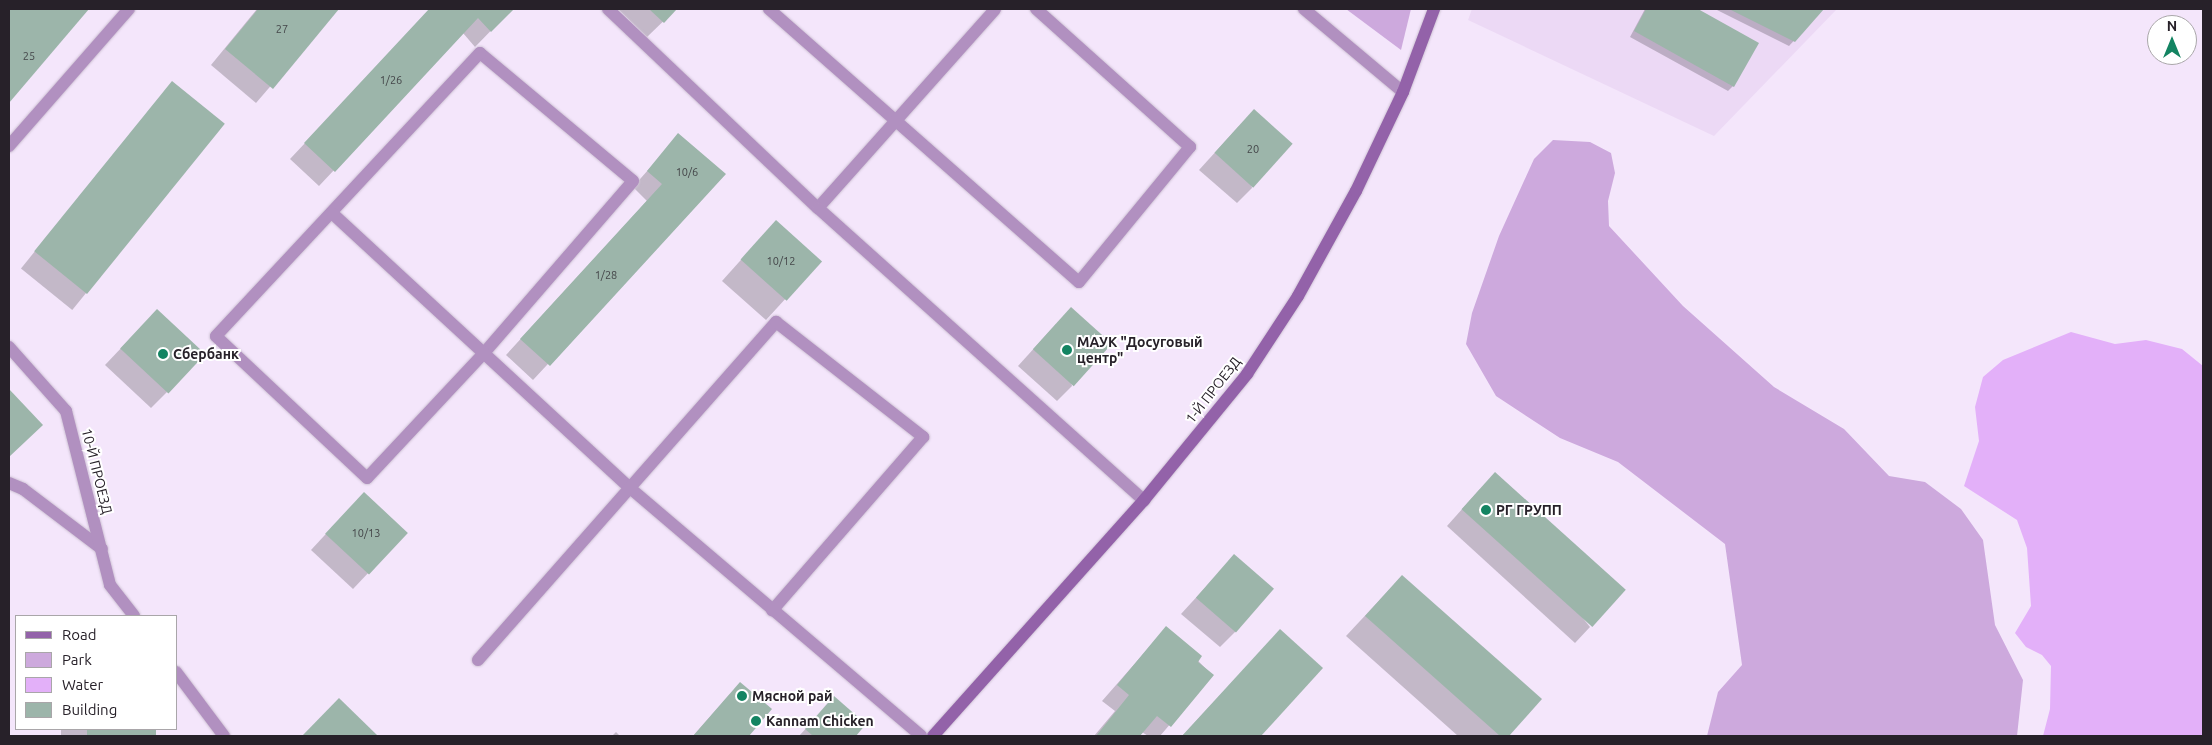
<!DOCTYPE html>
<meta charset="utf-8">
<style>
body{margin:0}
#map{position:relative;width:2212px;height:745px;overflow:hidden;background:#f4e6fb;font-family:Ubuntu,sans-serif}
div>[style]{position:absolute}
.built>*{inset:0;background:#ecd9f5}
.green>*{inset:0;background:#cda9dd}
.water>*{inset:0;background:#e3b0f9}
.shadow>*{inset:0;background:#0003;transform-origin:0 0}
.building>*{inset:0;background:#9cb5aa;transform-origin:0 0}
.roads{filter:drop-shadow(0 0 1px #cfc3d5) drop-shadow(0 0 1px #cfc3d5)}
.lane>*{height:12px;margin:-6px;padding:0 6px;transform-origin:6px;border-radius:6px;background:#b190c0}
.street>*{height:12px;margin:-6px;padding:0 6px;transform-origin:6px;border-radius:6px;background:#b190c0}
.secondary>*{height:12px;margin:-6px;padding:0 6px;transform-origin:6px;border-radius:6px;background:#9362a9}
.dots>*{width:14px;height:14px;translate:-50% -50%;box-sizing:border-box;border:2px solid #fff;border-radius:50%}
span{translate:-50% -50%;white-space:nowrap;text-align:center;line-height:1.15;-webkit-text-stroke:4px #fff;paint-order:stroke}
.number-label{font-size:11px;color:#444649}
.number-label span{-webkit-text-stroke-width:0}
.poi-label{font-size:14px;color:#272129;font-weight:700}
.left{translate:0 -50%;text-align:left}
.street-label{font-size:14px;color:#272129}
.frame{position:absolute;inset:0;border:10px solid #272129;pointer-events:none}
.legend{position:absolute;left:15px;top:615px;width:162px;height:115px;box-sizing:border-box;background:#fff;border:1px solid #a9a6a9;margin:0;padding:6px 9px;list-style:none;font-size:15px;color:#272129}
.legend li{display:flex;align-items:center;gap:10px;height:25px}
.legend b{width:25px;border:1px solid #a9a6a9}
.north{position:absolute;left:2147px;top:15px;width:50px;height:50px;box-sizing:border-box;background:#fff;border:1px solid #a9a6a9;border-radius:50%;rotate:0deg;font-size:14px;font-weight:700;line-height:20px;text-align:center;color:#272129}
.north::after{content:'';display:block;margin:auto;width:18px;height:22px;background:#138462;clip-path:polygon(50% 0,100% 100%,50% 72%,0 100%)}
</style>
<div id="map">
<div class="built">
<i style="clip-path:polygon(1472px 9px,1837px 9px,1714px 136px,1468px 20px)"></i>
</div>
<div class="green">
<i style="clip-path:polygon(1346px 9px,1411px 9px,1401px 50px)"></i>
<i style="clip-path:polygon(1553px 140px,1590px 142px,1611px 153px,1615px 173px,1608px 201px,1609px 226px,1683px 306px,1774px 387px,1844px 429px,1889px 476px,1925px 482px,1961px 509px,1983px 540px,1995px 625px,2023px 680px,2017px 736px,1707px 736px,1718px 692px,1742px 665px,1725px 544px,1618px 462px,1560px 438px,1496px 396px,1466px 344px,1472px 313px,1499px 236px,1534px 159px)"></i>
</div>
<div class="water">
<i style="clip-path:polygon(2071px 332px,2115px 344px,2146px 340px,2182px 349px,2203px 366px,2203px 736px,2043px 736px,2050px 709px,2051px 666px,2042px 655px,2026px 647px,2015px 633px,2031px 606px,2027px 548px,2017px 520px,1964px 486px,1979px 441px,1975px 407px,1983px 377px,2003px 360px)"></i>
</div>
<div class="shadow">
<i style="clip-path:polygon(9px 9px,87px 9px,9px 101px)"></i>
<i style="clip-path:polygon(257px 9px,337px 9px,256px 103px,211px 65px)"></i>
<i style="clip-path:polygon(431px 9px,512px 9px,475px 47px,463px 33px,319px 186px,290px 159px)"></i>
<i style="clip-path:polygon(618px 9px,676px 9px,647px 37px)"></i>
<i style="clip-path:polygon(1645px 9px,1695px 9px,1757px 43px,1733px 86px,1728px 91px,1630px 37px)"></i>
<i style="clip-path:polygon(1715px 9px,1823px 9px,1789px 46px)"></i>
<i style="left:172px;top:82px;width:66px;height:240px;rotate:39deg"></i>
<i style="clip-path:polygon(1239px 126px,1252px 188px,1237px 203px,1199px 170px)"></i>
<i style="clip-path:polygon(679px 135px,725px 174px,533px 380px,506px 355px,647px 201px,633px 187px)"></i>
<i style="clip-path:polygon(757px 242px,820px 261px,766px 320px,722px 281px)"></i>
<i style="clip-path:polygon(1056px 324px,1072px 386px,1057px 401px,1018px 366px)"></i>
<i style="clip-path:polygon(142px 326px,167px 392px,151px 408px,105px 365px)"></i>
<i style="clip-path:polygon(9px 391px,41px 425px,9px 456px)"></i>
<i style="clip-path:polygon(1480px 489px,1590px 627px,1575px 643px,1447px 526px)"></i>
<i style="clip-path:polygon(349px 509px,406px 533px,353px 589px,311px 550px)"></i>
<i style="clip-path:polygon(1234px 556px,1235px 632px,1220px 647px,1181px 614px)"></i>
<i style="clip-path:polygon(1402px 576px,1540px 700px,1507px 736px,1458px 736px,1346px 636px)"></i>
<i style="clip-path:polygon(1166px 628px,1212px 675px,1160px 736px,1148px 736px,1142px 732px,1139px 736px,1094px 736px,1115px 711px,1102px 701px)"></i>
<i style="clip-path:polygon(1280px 631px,1321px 669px,1259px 736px,1182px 736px)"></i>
<i style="clip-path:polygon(730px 694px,770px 709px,747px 736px,693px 736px)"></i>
<i style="clip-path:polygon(834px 698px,865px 724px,854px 736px,799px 736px)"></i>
<i style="clip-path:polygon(339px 700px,376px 736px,303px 736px)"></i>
<i style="left:61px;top:729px;width:94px;height:9px"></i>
<i style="clip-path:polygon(616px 732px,620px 736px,612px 736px)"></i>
</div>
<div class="building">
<i style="clip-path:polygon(9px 9px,89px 9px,9px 103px)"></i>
<i style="clip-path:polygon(258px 9px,339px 9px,273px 89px,225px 49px)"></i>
<i style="clip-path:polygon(429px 9px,514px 9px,491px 32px,478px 18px,335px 172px,304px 143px)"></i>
<i style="clip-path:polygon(649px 9px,677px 9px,664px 23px)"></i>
<i style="clip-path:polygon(1646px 9px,1698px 9px,1759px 43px,1734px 87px,1634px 31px)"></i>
<i style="clip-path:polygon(1729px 9px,1824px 9px,1795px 42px)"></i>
<i style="left:172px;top:81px;width:68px;height:219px;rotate:39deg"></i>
<i style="left:1254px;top:109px;width:52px;height:59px;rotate:42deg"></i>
<i style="clip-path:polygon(678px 133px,726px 174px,550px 366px,520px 339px,662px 184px,647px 171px)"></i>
<i style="left:776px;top:220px;width:62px;height:53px;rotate:42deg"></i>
<i style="left:1071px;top:307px;width:55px;height:57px;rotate:42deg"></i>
<i style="left:157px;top:309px;width:66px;height:54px;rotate:43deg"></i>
<i style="clip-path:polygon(9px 389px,43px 425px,9px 457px)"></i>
<i style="left:1495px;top:472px;width:176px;height:50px;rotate:42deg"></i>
<i style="left:364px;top:492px;width:60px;height:57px;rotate:43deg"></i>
<i style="left:1234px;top:554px;width:53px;height:58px;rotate:41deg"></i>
<i style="clip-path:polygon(1402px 575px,1542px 699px,1509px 736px,1500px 736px,1365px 616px)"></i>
<i style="clip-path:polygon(1166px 626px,1202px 656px,1198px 662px,1214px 675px,1171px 727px,1157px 716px,1140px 736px,1096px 736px,1129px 695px,1117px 685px)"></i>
<i style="clip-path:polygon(1280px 629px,1323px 668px,1261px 736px,1182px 736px)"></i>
<i style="clip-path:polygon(740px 682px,772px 709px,749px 736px,693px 736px)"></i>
<i style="clip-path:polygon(834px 696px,866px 724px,856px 736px,813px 736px,805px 729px)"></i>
<i style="clip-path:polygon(339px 698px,378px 736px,302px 736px)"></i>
<i style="left:87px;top:729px;width:69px;height:9px"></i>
</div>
<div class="roads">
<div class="lane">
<i style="left:769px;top:9px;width:413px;rotate:41.4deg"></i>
<i style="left:1079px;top:282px;width:175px;rotate:-50.6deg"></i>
<i style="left:1190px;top:147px;width:207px;rotate:-138.1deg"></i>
<i style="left:1304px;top:9px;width:129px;rotate:40deg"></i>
<i style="left:480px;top:53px;width:199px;rotate:39.9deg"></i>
<i style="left:633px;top:181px;width:228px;rotate:130.9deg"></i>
<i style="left:484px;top:353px;width:171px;rotate:133.1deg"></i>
<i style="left:367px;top:478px;width:207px;rotate:-136.8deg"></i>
<i style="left:216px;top:336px;width:387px;rotate:-47deg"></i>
<i style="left:9px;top:146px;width:182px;rotate:-48.8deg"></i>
<i style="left:818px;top:208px;width:266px;rotate:-48.3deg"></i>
<i style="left:333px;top:214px;width:404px;rotate:42.7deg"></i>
<i style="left:630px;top:488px;width:382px;rotate:40.4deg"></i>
<i style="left:9px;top:483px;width:15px;rotate:23deg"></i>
<i style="left:23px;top:489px;width:99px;rotate:37.2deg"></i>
<i style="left:478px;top:660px;width:451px;rotate:-48.6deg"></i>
<i style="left:776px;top:322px;width:187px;rotate:38deg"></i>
<i style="left:923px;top:437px;width:230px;rotate:131deg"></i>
</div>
<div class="street">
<i style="left:608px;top:9px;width:289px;rotate:43.5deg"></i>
<i style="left:818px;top:208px;width:438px;rotate:41.9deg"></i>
<i style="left:9px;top:347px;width:86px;rotate:48.3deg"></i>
<i style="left:66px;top:411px;width:179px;rotate:75.8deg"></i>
<i style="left:110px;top:585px;width:39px;rotate:52deg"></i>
<i style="left:176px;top:672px;width:80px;rotate:53.1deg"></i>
</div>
<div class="secondary">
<i style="left:933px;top:736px;width:317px;rotate:-48.2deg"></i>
<i style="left:1144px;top:500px;width:163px;rotate:-50.7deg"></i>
<i style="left:1247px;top:374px;width:93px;rotate:-56.8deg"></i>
<i style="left:1298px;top:296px;width:120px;rotate:-61.1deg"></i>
<i style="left:1356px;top:191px;width:110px;rotate:-64.6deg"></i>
<i style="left:1403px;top:92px;width:89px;rotate:-69.5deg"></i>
</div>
</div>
<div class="dots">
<i style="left:1067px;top:350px;background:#138462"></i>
<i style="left:163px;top:354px;background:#138462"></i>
<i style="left:1486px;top:510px;background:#138462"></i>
<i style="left:742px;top:696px;background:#138462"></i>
<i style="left:756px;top:721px;background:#138462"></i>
</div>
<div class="number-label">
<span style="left:282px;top:29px">27</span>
<span style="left:29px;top:56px">25</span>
<span style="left:391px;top:80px">1/26</span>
<span style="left:1253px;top:149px">20</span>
<span style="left:687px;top:172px">10/6</span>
<span style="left:781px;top:261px">10/12</span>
<span style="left:606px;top:275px">1/28</span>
<span style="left:366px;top:533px">10/13</span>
</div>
<div class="poi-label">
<span class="left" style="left:1077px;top:350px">МАУК "Досуговый<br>центр"</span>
<span class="left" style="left:173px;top:354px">Сбербанк</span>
<span class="left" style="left:1496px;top:510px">РГ ГРУПП</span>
<span class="left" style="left:752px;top:696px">Мясной рай</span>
<span class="left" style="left:766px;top:721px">Kannam Chicken</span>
</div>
<div class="street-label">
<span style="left:1213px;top:390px;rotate:-52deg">1-Й ПРОЕЗД</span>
<span style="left:97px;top:471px;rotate:76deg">10-Й ПРОЕЗД</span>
</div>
<div class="frame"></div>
<ul class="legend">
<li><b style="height:6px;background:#9362a9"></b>Road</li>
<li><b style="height:14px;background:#cda9dd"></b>Park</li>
<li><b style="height:14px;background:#e3b0f9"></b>Water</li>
<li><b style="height:14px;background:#9cb5aa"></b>Building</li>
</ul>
<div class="north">N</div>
</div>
